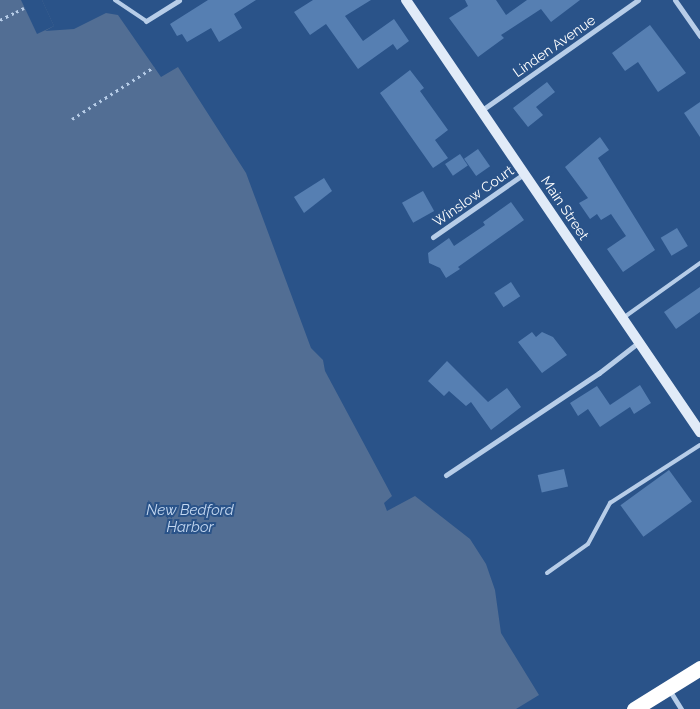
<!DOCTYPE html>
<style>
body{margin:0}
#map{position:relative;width:700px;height:709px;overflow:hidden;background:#2a5389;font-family:Raleway,sans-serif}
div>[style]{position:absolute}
.water>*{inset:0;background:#526e94}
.pier>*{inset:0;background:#2a5389}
.building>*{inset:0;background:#567fb2;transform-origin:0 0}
.path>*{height:3px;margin-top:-1.5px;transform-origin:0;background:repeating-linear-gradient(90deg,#b7cde8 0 2.5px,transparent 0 6.5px)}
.lane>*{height:4px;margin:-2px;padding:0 2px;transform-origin:2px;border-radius:2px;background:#b7cde8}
.street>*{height:5px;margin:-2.5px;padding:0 2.5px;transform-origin:2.5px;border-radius:2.5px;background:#b7cde8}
.secondary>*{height:10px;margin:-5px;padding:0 5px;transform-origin:5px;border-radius:5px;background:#e1ebf8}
.highway>*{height:15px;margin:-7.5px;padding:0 7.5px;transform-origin:7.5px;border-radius:7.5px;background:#fff}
span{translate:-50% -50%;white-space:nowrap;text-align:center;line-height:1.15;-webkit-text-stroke:4px #2a5389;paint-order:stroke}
.street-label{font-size:14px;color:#fff}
.water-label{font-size:15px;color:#c3d7f0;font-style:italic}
</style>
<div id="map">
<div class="water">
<i style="clip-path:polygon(0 0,42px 0,54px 26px,45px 31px,74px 29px,106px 13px,118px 15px,161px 77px,178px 67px,246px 173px,311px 348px,323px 360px,325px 371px,392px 496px,384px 503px,387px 511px,415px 496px,470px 539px,486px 564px,495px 590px,501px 633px,539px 695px,516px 709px,0 709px)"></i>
</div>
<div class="pier">
<i style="clip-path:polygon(21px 0,42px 0,54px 26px,37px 34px)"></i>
</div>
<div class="building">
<i style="clip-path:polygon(208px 0,256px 0,234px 14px,242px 28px,219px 42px,211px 28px,187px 42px,182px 34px,177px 36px,170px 24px)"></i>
<i style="clip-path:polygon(313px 0,371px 0,345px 16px,363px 41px,394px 19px,409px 41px,397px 50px,393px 44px,358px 69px,326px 24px,310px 35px,294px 12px)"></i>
<i style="clip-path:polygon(465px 0,496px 0,506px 15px,527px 0,580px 0,551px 22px,541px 9px,501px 35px,504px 38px,478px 57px,449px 18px,468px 6px)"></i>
<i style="clip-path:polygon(650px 25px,686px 73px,658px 92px,638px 62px,625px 71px,612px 53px)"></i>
<i style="clip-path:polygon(410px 70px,424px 88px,420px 91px,448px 130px,435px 140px,448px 158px,433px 168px,380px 93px)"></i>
<i style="clip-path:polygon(547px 82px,555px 92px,536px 107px,543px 115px,528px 127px,513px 108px)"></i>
<i style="clip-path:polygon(700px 102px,700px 137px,684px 113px)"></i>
<i style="clip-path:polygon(600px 137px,609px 150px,598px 158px,655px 250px,623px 272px,607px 249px,626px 236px,611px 214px,601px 220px,597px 214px,590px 219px,579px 203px,588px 198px,565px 167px)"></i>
<i style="left:478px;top:149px;width:21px;height:17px;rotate:55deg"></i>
<i style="left:460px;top:154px;width:14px;height:18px;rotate:56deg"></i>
<i style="clip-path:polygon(324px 178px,332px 191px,304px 213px,294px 197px)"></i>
<i style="left:423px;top:191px;width:23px;height:24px;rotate:61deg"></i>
<i style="clip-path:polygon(511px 202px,524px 220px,458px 267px,460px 269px,446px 278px,440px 268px,429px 263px,428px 253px,449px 238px,454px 246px,485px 225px,483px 222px)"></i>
<i style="left:677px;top:228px;width:21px;height:19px;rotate:59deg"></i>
<i style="left:511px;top:282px;width:17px;height:20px;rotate:57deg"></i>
<i style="clip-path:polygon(700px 287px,700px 312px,676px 329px,664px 312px)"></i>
<i style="clip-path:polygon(532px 332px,536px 337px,542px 332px,553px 337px,567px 355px,542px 373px,518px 342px)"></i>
<i style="clip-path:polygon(447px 361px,488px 402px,507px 388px,521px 407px,491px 430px,471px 402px,466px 406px,449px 391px,444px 396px,428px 381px)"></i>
<i style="clip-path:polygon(640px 385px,651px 403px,634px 414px,630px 407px,600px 427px,588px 409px,578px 416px,570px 403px,597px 386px,610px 405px)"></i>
<i style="left:564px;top:469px;width:18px;height:27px;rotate:77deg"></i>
<i style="left:669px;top:470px;width:39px;height:60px;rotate:54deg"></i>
</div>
<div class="path">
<i style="left:16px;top:12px;width:9px;rotate:-27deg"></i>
<i style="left:0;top:20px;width:18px;rotate:-27deg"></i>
<i style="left:72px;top:119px;width:97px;rotate:-32.4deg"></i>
</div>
<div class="lane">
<i style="left:115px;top:0;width:37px;rotate:34deg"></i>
<i style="left:623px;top:318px;width:95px;rotate:-35.5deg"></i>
<i style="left:547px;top:573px;width:50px;rotate:-35.3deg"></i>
<i style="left:588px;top:544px;width:47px;rotate:-61.8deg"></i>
<i style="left:610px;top:503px;width:107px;rotate:-32.8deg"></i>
</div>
<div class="street">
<i style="left:675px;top:0;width:44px;rotate:55.2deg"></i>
<i style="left:146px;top:21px;width:39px;rotate:-32deg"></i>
<i style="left:482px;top:110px;width:191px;rotate:-35.2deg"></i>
<i style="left:433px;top:237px;width:112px;rotate:-34.8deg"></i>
<i style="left:446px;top:475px;width:184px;rotate:-33.7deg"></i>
<i style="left:599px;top:373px;width:51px;rotate:-37.8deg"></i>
<i style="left:668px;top:688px;width:25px;rotate:58deg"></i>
</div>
<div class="secondary">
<i style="left:406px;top:0;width:523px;rotate:55.76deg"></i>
</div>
<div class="highway">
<i style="left:634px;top:709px;width:78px;rotate:-31.8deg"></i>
</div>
<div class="street-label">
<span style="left:554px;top:46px;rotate:-35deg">Linden Avenue</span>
<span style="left:473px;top:196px;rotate:-35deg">Winslow Court</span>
<span style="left:565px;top:208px;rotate:56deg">Main Street</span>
</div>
<div class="water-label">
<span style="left:190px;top:519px">New Bedford<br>Harbor</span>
</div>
</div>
